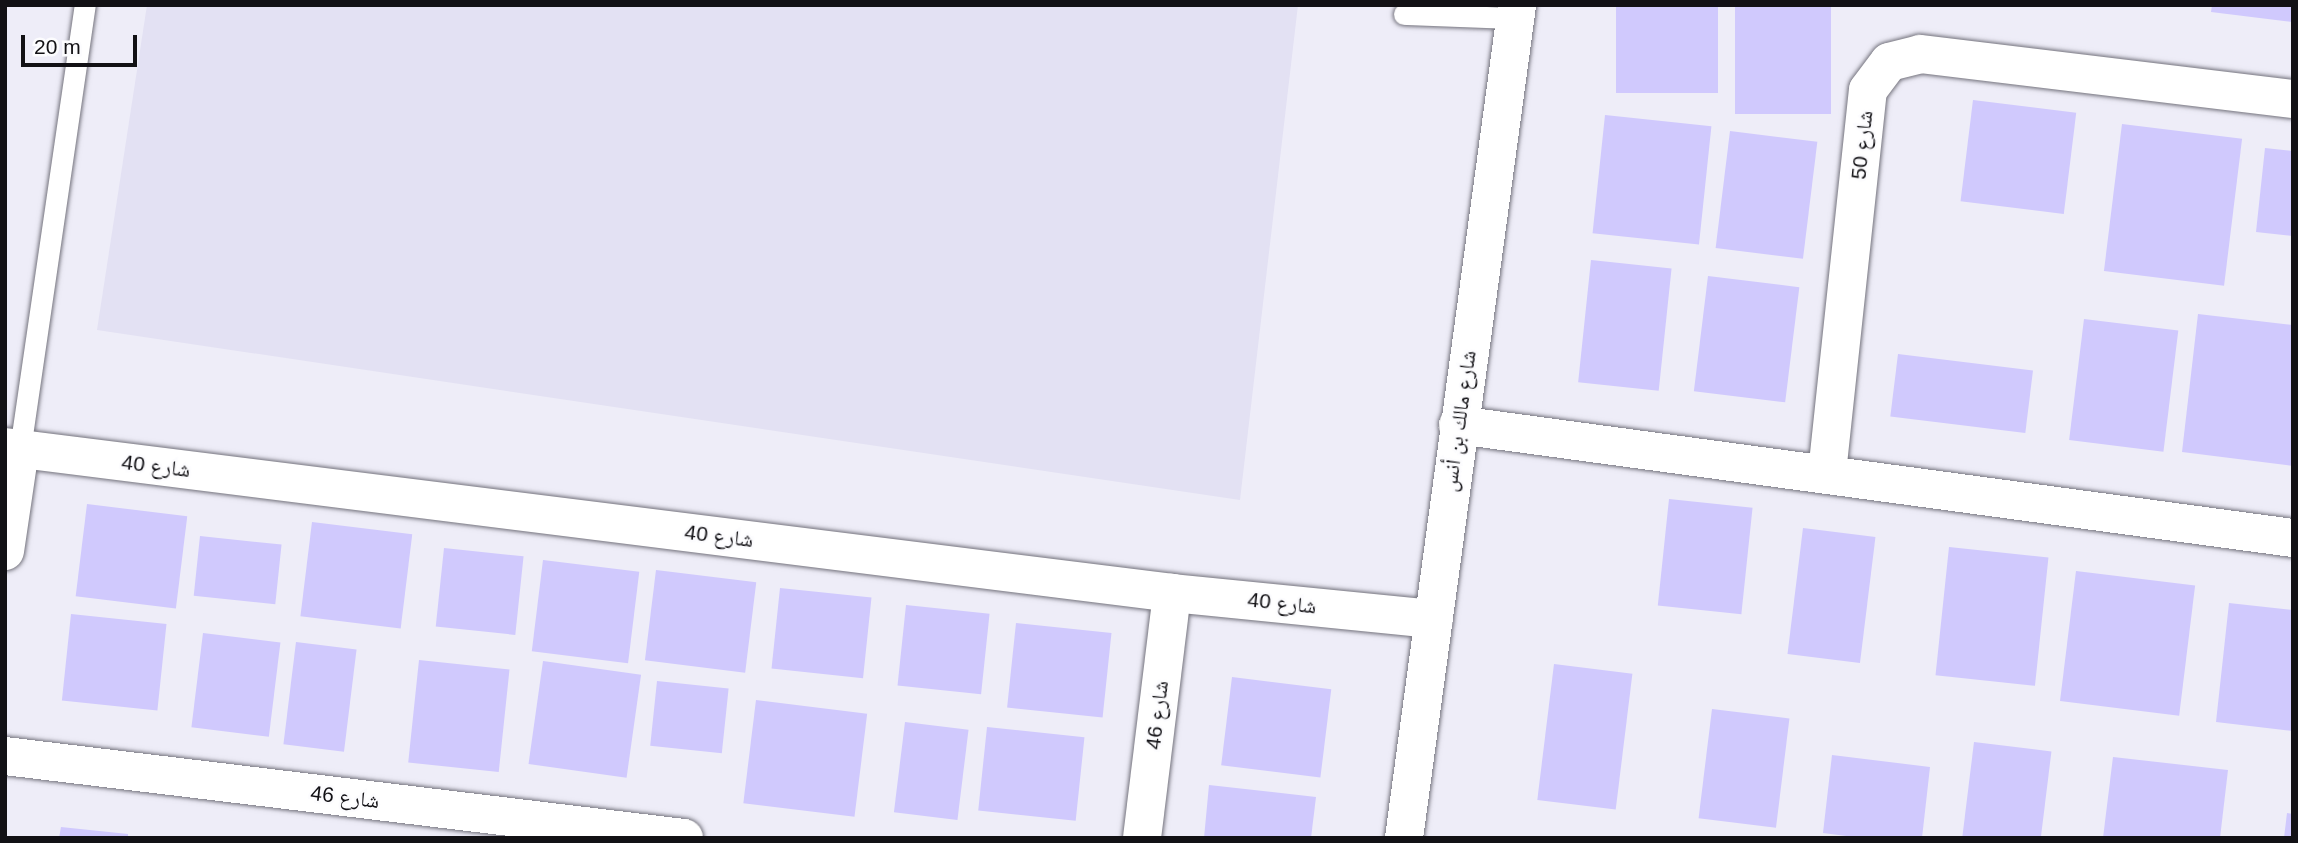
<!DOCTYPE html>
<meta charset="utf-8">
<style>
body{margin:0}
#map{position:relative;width:2298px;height:843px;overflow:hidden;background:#eeedf8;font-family:Arial,"Noto Naskh Arabic",sans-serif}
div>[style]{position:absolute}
.built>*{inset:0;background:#e3e1f3}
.building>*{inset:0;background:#d0c9fd;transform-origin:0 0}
.roads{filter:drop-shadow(0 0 2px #74737d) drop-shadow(0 0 2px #74737d)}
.lane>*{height:21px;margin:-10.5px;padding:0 10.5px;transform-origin:10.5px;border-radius:10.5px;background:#fff}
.street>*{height:38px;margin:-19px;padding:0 19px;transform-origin:19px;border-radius:19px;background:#fff}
.secondary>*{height:38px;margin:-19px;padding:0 19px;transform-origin:19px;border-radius:19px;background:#fff}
span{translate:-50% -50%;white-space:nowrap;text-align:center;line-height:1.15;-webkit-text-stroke:5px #fcfcfe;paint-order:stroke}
.street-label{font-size:21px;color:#121115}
.frame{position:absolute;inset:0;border:7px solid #121115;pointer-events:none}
.scale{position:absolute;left:21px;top:35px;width:116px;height:32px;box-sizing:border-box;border:4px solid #121115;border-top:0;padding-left:9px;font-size:21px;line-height:24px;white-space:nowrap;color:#121115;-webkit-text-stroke:5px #fcfcfe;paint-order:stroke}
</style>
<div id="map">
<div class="built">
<i style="clip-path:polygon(147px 5px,1298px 5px,1240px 500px,97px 330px)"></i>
</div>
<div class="building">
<i style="left:1616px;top:5px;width:102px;height:88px"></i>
<i style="left:1735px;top:5px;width:96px;height:109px"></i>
<i style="clip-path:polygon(2212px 5px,2293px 5px,2293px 22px,2211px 12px)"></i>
<i style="left:1973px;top:100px;width:104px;height:102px;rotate:7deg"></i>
<i style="left:1605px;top:115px;width:107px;height:119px;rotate:6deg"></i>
<i style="left:2122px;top:124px;width:121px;height:148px;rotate:7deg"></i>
<i style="left:1730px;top:131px;width:88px;height:118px;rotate:7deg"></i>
<i style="clip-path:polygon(2265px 148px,2293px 151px,2293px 236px,2256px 232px)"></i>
<i style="left:1591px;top:260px;width:81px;height:123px;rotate:6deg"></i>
<i style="left:1708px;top:276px;width:92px;height:116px;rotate:7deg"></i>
<i style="clip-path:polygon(2198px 314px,2293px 325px,2293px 466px,2182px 452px)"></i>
<i style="left:2084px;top:319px;width:95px;height:122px;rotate:7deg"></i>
<i style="left:1898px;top:354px;width:136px;height:63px;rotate:7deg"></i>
<i style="left:1669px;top:499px;width:84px;height:107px;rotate:6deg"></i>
<i style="left:87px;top:504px;width:101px;height:93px;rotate:7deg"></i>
<i style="left:312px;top:522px;width:101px;height:95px;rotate:7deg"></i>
<i style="left:1803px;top:528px;width:73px;height:127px;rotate:7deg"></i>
<i style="left:200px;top:536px;width:82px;height:60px;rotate:6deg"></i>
<i style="left:1949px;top:547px;width:100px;height:129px;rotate:6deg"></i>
<i style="left:444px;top:548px;width:80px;height:79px;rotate:6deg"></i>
<i style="left:543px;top:560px;width:97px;height:92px;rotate:7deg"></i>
<i style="left:656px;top:570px;width:101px;height:91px;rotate:7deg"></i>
<i style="left:2076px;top:571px;width:120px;height:131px;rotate:7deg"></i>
<i style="left:780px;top:588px;width:92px;height:81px;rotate:6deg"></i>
<i style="clip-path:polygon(2229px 603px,2293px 610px,2293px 731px,2216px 722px)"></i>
<i style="left:906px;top:605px;width:84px;height:81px;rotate:6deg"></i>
<i style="left:71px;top:614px;width:96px;height:87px;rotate:6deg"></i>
<i style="left:1016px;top:623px;width:96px;height:85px;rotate:6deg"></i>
<i style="left:203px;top:633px;width:78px;height:95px;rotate:7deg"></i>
<i style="left:296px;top:642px;width:61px;height:103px;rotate:7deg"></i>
<i style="left:419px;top:660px;width:91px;height:103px;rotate:6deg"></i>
<i style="left:543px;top:661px;width:99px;height:104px;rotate:8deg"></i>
<i style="left:1554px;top:664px;width:79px;height:137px;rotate:7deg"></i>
<i style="left:1232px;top:677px;width:100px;height:89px;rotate:7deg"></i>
<i style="left:657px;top:681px;width:72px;height:65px;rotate:6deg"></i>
<i style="left:756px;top:700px;width:112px;height:104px;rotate:7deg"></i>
<i style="left:1712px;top:709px;width:78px;height:110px;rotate:7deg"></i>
<i style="left:905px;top:722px;width:64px;height:91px;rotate:7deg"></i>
<i style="left:987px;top:727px;width:98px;height:84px;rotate:6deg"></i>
<i style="left:1974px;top:742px;width:78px;height:97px;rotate:7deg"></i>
<i style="clip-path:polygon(1832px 755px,1930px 767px,1922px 838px,1862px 838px,1823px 833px)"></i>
<i style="clip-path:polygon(2113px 757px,2228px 770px,2220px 838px,2103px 838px)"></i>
<i style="clip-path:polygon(1209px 785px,1316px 797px,1311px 838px,1204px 838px)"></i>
<i style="clip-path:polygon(2287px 813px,2293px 814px,2293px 838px,2284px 838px)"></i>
<i style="clip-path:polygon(61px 827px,128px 834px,128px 838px,59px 838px)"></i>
</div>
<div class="roads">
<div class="lane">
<i style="left:1404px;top:14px;width:111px;rotate:2.1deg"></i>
<i style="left:20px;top:449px;width:449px;rotate:-81.7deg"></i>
</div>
<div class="street">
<i style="left:1458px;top:425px;width:843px;rotate:7.71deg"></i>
<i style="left:5px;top:447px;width:1176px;rotate:7.13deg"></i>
<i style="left:1172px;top:593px;width:263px;rotate:5.7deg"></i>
<i style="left:1827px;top:473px;width:385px;rotate:-83.9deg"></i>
<i style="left:1868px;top:90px;width:35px;rotate:-53deg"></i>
<i style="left:1889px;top:62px;width:32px;rotate:-14deg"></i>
<i style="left:1920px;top:54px;width:376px;rotate:6.9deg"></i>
<i style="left:5px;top:551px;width:103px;rotate:-81.6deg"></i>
<i style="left:5px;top:756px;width:684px;rotate:6.89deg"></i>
<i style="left:1142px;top:838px;width:247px;rotate:-83deg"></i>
</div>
<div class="secondary">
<i style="left:1404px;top:838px;width:841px;rotate:-82.27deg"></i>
</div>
</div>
<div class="street-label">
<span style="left:1862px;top:145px;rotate:-84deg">شارع 50</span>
<span style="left:1459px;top:421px;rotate:-82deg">شارع مالك بن أنس</span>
<span style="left:156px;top:466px;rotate:7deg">شارع 40</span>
<span style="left:719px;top:536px;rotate:7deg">شارع 40</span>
<span style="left:1282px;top:603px;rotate:6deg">شارع 40</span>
<span style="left:1157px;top:715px;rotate:-83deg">شارع 46</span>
<span style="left:345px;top:797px;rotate:7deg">شارع 46</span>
</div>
<div class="frame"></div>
<div class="scale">20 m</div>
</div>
